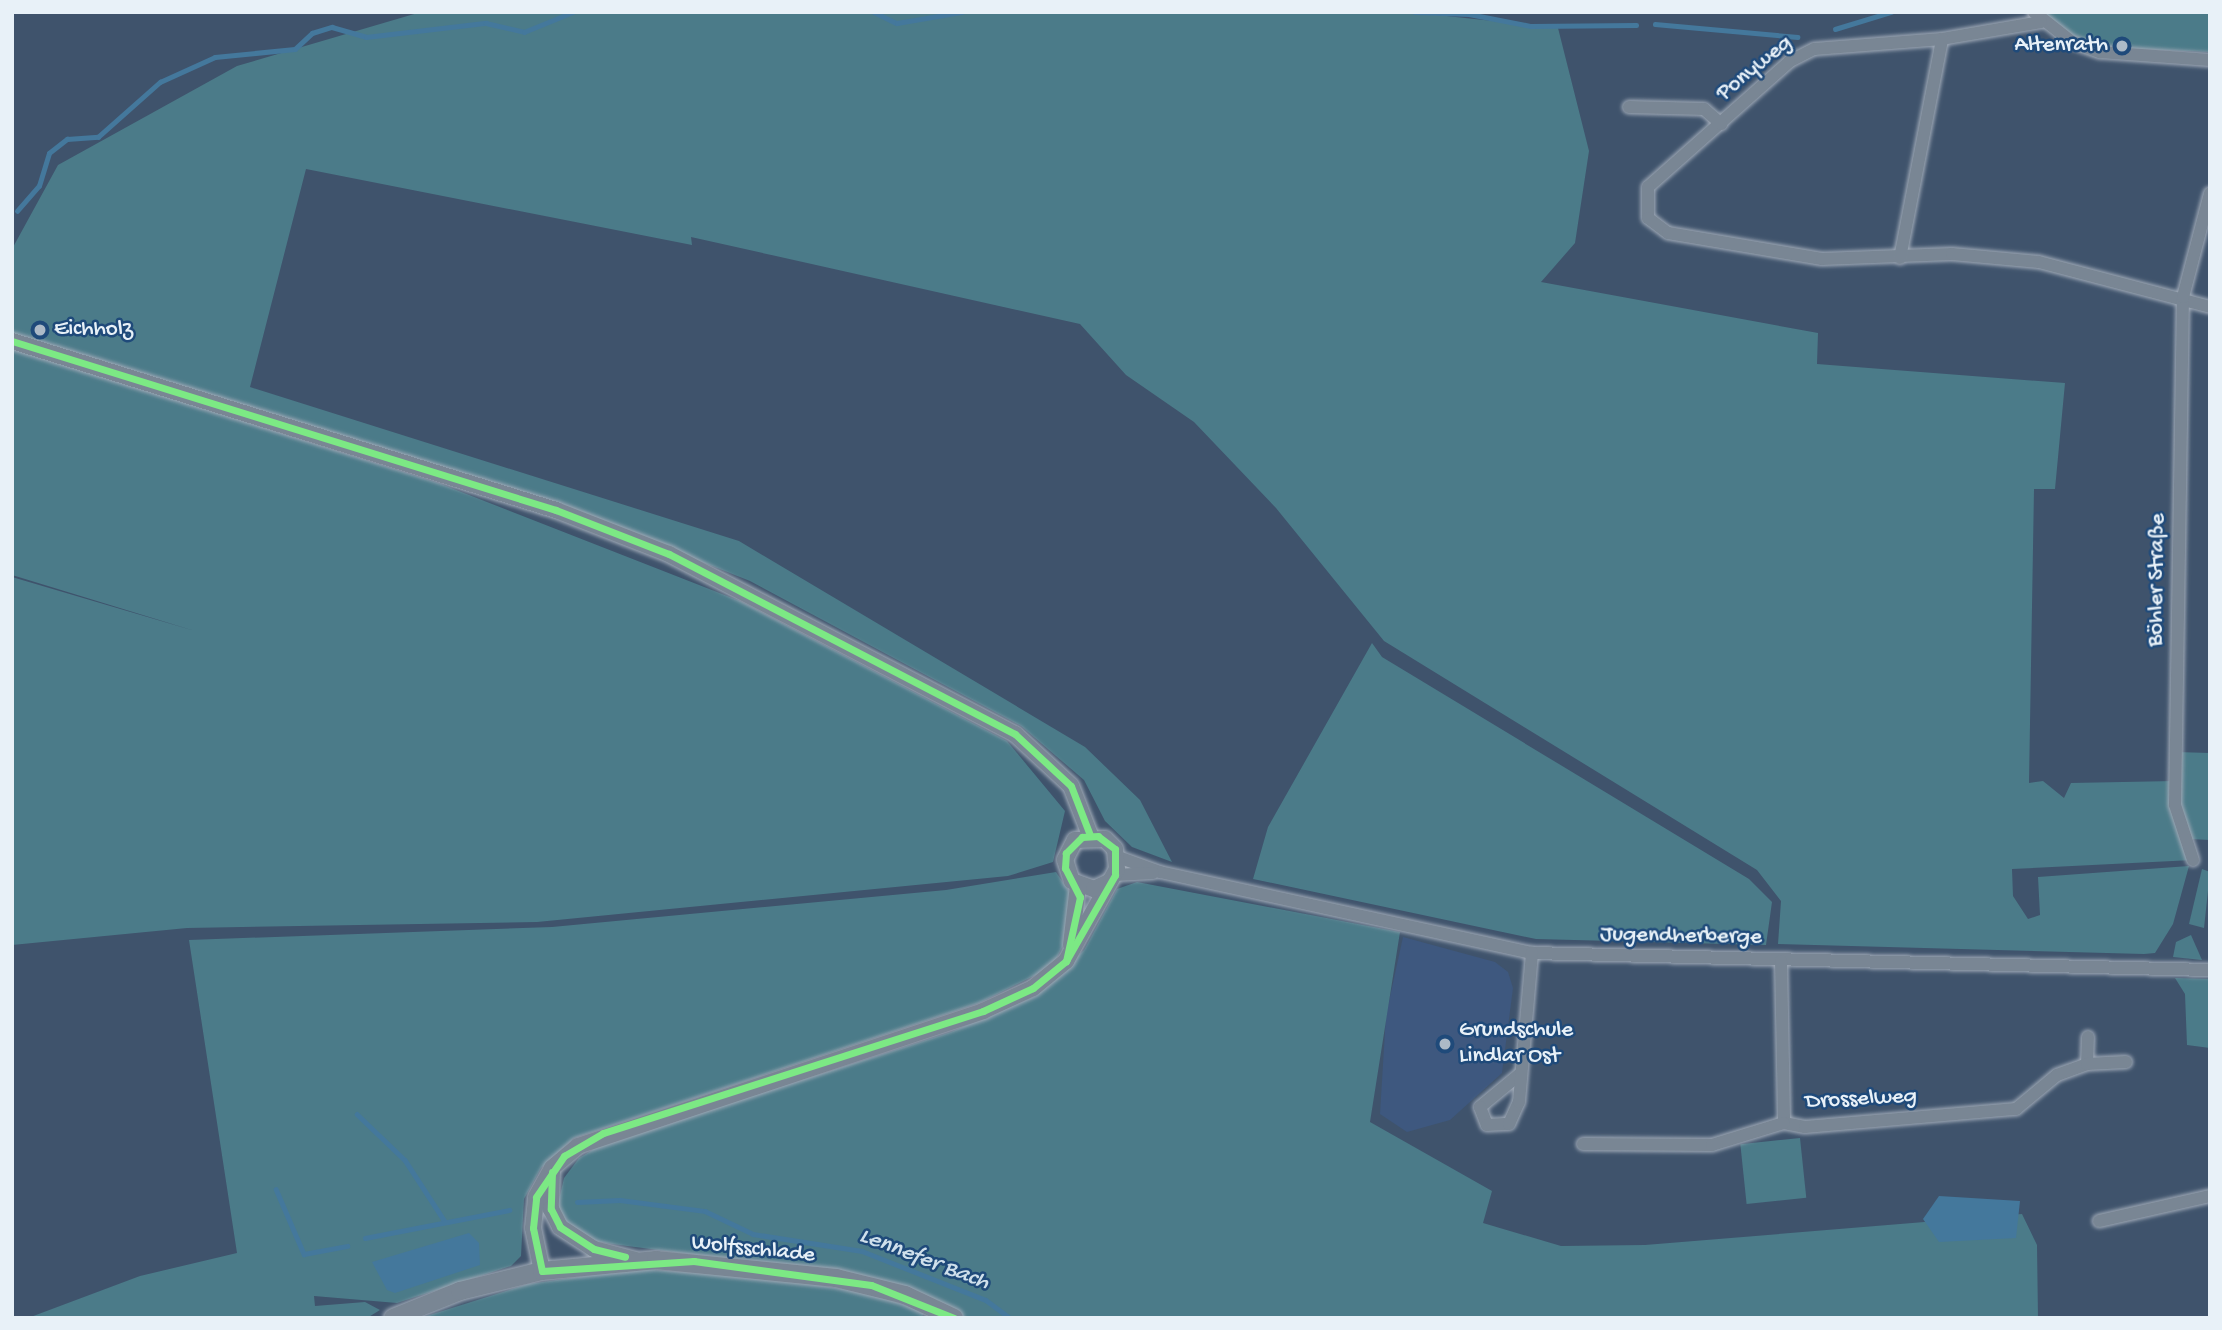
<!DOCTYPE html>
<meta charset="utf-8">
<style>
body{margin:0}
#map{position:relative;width:2222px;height:1330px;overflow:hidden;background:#3f536c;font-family:"Gochi Hand",sans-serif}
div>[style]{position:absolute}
.built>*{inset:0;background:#3e587f}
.green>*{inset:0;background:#4b7b89;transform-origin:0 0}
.water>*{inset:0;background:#44789c}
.stream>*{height:4.5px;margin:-2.25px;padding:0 2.25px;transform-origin:2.25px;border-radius:2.25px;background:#44789c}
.roads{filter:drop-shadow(0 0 2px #9fa9b6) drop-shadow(0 0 2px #9fa9b6)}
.minor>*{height:12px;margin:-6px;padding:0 6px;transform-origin:6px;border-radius:6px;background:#798694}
.tertiary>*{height:16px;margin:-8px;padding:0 8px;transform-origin:8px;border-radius:8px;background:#798694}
.secondary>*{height:18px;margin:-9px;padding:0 9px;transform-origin:9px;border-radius:9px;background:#798694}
.cycleway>*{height:7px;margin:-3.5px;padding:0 3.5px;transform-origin:3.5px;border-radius:3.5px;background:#7ce984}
.dots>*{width:19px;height:19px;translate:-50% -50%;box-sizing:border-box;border:4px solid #1f4a7a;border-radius:50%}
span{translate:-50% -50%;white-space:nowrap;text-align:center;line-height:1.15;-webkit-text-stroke:5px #1f4a7a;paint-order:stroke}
.poi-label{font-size:23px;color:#e8f1f8}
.right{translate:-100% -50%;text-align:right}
.left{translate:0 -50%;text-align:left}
.street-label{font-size:23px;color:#e8f1f8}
.water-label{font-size:24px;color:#cfdfeb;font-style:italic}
.frame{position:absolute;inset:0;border:14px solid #e8f1f8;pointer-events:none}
</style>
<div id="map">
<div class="built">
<i style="clip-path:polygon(1403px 937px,1495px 962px,1508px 972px,1513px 988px,1502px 1073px,1450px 1120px,1407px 1132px,1380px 1114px,1386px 1015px)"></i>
</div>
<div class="green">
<i style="clip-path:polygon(421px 12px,1409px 12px,1558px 28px,1589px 151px,1575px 243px,1541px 282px,1818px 333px,1817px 364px,2065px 383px,2055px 489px,2034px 489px,2029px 783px,2043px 781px,2064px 798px,2071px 783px,2175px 781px,2176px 752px,2210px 753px,2210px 840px,2189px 839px,2193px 860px,2012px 869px,2013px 896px,2028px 919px,2040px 915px,2038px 877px,2189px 866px,2173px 924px,2155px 953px,2144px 954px,1778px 944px,1781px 901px,1757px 870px,1384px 641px,1276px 508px,1194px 422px,1126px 375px,1080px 324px,691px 237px,692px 245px,306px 169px,250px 387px,739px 541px,1085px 747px,1140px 800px,1172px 862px,1132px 847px,1105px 821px,1084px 780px,1021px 726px,750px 581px,606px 524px,12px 334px,12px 249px,58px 165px,237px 66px)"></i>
<i style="clip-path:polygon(2041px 12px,2210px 12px,2210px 52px,2113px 48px,2072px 39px)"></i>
<i style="clip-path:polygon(12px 348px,441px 484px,740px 601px,1007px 741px,1065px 811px,1053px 862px,1008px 876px,537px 922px,187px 928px,12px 945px,12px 577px,195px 631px,12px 575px)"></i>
<i style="clip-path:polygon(1372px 643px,1382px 657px,1749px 879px,1772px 902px,1766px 945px,1536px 939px,1253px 879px,1268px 827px)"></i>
<i style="clip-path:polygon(2202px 869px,2210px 872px,2204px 928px,2189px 924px)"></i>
<i style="clip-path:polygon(1056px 872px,1072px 896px,1071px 930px,1052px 967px,979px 1003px,574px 1138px,541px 1168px,524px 1199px,521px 1256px,511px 1266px,397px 1303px,314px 1296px,315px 1306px,365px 1302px,380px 1310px,367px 1318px,28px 1318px,140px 1276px,237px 1253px,189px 940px,552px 927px,946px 890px)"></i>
<i style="clip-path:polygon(1137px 882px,1400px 932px,1370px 1122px,1492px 1191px,1483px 1223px,1561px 1246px,1645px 1245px,2022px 1214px,2037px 1245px,2038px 1318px,968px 1318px,875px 1278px,612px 1244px,590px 1240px,563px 1220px,558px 1204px,564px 1178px,579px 1158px,601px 1145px,951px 1032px,1036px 996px,1084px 950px,1117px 889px)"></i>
<i style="clip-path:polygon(2191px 935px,2202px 960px,2173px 957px,2176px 942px)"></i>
<i style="clip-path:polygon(2175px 978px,2210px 979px,2210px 1048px,2187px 1045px,2185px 994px)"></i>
<i style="left:1800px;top:1138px;width:60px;height:60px;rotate:84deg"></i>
<i style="clip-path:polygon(637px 1269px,762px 1277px,868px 1293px,925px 1312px,921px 1318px,420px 1318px,528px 1284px)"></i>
</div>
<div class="water">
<i style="clip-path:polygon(1939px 1196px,2020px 1201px,2016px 1238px,1939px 1242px,1923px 1219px)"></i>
<i style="clip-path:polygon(469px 1233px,479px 1243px,480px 1265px,395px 1293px,387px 1290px,372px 1262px)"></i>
</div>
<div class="stream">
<i style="left:785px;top:12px;width:9px"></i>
<i style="left:818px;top:12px;width:45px"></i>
<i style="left:874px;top:12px;width:25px;rotate:26deg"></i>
<i style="left:897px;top:23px;width:66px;rotate:-9.6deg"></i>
<i style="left:1415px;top:12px;width:54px;rotate:2.1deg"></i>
<i style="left:1469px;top:14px;width:63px;rotate:11deg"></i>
<i style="left:1531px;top:26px;width:105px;rotate:-0.5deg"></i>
<i style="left:1655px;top:24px;width:143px;rotate:5.2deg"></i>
<i style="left:1835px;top:29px;width:59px;rotate:-16.9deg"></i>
<i style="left:17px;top:211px;width:33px;rotate:-49deg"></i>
<i style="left:39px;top:186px;width:34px;rotate:-73deg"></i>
<i style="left:49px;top:153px;width:23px;rotate:-38deg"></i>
<i style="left:67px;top:139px;width:31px;rotate:-4deg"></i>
<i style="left:98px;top:137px;width:83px;rotate:-41.6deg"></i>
<i style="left:160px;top:82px;width:60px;rotate:-24.4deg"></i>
<i style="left:215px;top:57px;width:80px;rotate:-5.7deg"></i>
<i style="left:295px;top:49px;width:23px;rotate:-43deg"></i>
<i style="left:312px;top:33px;width:21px;rotate:-17deg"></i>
<i style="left:332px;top:27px;width:35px;rotate:16deg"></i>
<i style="left:366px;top:37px;width:121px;rotate:-6.7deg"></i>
<i style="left:486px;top:23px;width:39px;rotate:13deg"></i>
<i style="left:524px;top:32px;width:53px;rotate:-22.2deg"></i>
<i style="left:357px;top:1114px;width:66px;rotate:43.8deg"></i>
<i style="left:405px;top:1160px;width:72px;rotate:57deg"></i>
<i style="left:276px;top:1189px;width:71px;rotate:66.7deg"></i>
<i style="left:304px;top:1254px;width:44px;rotate:-10.5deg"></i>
<i style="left:577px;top:1202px;width:43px;rotate:-2.7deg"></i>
<i style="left:620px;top:1200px;width:86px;rotate:7.4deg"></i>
<i style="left:705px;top:1211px;width:53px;rotate:25.6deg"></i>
<i style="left:753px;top:1234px;width:110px;rotate:8.9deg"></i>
<i style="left:862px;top:1251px;width:133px;rotate:21.6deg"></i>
<i style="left:986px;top:1300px;width:30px;rotate:37deg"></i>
<i style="left:365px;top:1238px;width:147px;rotate:-11deg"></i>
</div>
<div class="roads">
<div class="minor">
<i style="left:2034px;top:12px;width:48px;rotate:38.3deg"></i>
<i style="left:2072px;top:42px;width:30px;rotate:20deg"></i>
<i style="left:2100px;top:52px;width:110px;rotate:4.2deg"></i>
<i style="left:2041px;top:22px;width:100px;rotate:170.3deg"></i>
<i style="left:1942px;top:39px;width:128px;rotate:175.5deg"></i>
<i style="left:1814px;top:49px;width:28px;rotate:153deg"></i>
<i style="left:1789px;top:62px;width:188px;rotate:138.4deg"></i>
<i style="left:1648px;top:187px;width:31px;rotate:90deg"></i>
<i style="left:1648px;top:218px;width:25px;rotate:37deg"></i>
<i style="left:1668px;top:233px;width:156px;rotate:9.6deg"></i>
<i style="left:1822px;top:259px;width:130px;rotate:-2.2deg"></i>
<i style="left:1952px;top:254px;width:87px;rotate:5.3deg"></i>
<i style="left:2039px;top:262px;width:177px;rotate:14.7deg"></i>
<i style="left:1629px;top:107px;width:75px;rotate:1.5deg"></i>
<i style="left:1704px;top:109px;width:23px;rotate:41deg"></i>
<i style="left:1900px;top:258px;width:223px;rotate:-79.1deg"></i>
<i style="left:1118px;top:857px;width:45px;rotate:19.7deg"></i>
<i style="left:1160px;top:872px;width:381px;rotate:12.3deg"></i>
<i style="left:1532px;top:953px;width:678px;rotate:1.44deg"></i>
<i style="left:2193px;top:860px;width:58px;rotate:-108.1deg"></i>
<i style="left:2175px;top:805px;width:508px;rotate:-89.1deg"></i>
<i style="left:2183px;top:297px;width:107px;rotate:-75.4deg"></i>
<i style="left:1115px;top:875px;width:38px;rotate:-3deg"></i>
<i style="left:1781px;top:961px;width:162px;rotate:88.9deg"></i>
<i style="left:2087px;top:1064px;width:27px;rotate:-88deg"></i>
<i style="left:1520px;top:1074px;width:52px;rotate:140.5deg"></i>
<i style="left:1480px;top:1107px;width:19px;rotate:69deg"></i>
<i style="left:1487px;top:1125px;width:22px;rotate:-3deg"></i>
<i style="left:1509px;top:1124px;width:24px;rotate:-66deg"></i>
<i style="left:1519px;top:1102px;width:150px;rotate:-85deg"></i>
<i style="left:1784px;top:1123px;width:21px;rotate:11deg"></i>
<i style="left:1805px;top:1127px;width:212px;rotate:-4.9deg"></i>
<i style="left:2016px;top:1109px;width:53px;rotate:-39.7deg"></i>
<i style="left:2057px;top:1075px;width:32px;rotate:-20deg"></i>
<i style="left:2087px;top:1064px;width:39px;rotate:-3deg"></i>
<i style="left:1583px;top:1144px;width:129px;rotate:0.4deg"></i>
<i style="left:1712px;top:1145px;width:75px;rotate:-17deg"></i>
<i style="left:2099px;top:1221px;width:114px;rotate:-12.7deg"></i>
</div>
<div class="tertiary">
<i style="left:12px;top:341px;width:570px;rotate:17.26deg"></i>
<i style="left:556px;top:510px;width:121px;rotate:21.3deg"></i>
<i style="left:669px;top:554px;width:390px;rotate:27.5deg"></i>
<i style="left:1015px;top:734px;width:76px;rotate:42.9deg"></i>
<i style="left:1071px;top:786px;width:53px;rotate:68.8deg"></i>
<i style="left:1071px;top:945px;width:60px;rotate:-83.3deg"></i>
<i style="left:552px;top:1171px;width:38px;rotate:92deg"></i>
<i style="left:551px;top:1209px;width:20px;rotate:63deg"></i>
<i style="left:560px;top:1227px;width:40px;rotate:32.9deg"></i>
<i style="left:594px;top:1249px;width:43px;rotate:14.7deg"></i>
<i style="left:542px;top:1271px;width:44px;rotate:-101.8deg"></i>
<i style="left:533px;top:1228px;width:31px;rotate:-84deg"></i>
<i style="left:536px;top:1197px;width:33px;rotate:-61deg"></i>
<i style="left:552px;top:1168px;width:34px;rotate:-40deg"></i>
<i style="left:578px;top:1146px;width:427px;rotate:-18.4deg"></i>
<i style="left:983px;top:1011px;width:55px;rotate:-24.7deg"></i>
<i style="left:1033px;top:988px;width:43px;rotate:-39.3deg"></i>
<i style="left:1066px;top:961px;width:105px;rotate:-61deg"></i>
<i style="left:1117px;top:869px;width:20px;rotate:-96deg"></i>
<i style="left:1115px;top:849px;width:14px;rotate:-135deg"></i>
<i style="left:1105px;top:839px;width:30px;rotate:178deg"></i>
<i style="left:1075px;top:840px;width:22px;rotate:117deg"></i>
<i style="left:1065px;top:860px;width:22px;rotate:72deg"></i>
<i style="left:1072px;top:881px;width:23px;rotate:20deg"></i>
<i style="left:1094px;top:889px;width:17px;rotate:-25deg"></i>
</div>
<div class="secondary">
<i style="left:393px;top:1318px;width:72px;rotate:-21.9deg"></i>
<i style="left:460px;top:1291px;width:84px;rotate:-13.7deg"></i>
<i style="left:542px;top:1271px;width:115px;rotate:-5.5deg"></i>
<i style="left:656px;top:1260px;width:181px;rotate:5.7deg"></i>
<i style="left:836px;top:1278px;width:71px;rotate:13.8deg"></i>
<i style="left:905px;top:1295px;width:54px;rotate:25.1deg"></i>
</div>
</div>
<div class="cycleway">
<i style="left:12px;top:341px;width:570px;rotate:17.26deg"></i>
<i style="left:556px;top:510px;width:121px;rotate:21.3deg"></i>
<i style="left:669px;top:554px;width:390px;rotate:27.5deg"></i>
<i style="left:1015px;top:734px;width:76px;rotate:42.9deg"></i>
<i style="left:1071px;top:786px;width:53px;rotate:68.8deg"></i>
<i style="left:552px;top:1172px;width:37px;rotate:92deg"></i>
<i style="left:551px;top:1209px;width:20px;rotate:63deg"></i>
<i style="left:560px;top:1227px;width:40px;rotate:32.9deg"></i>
<i style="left:594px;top:1249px;width:32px;rotate:14deg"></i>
<i style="left:954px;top:1318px;width:89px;rotate:-158.3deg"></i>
<i style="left:871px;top:1285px;width:179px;rotate:-172.3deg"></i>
<i style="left:694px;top:1261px;width:152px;rotate:176.2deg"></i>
<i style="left:542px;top:1271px;width:44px;rotate:-101.8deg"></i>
<i style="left:533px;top:1228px;width:31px;rotate:-84deg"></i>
<i style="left:536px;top:1197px;width:50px;rotate:-55.7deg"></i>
<i style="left:564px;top:1156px;width:45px;rotate:-30.5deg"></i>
<i style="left:603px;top:1133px;width:399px;rotate:-17.8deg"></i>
<i style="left:983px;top:1011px;width:55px;rotate:-24.7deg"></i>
<i style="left:1033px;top:988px;width:43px;rotate:-39.3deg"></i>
<i style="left:1066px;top:961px;width:99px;rotate:-60.3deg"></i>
<i style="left:1115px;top:875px;width:26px;rotate:-90deg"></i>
<i style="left:1115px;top:849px;width:21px;rotate:-143deg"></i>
<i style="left:1098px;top:836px;width:16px;rotate:176deg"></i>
<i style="left:1082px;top:837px;width:23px;rotate:135deg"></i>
<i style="left:1066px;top:853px;width:15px;rotate:94deg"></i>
<i style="left:1065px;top:868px;width:33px;rotate:63deg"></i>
<i style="left:1080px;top:897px;width:66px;rotate:102.3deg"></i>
</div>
<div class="dots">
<i style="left:2122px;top:46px;background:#adbac7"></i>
<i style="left:40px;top:330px;background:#adbac7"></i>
<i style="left:1445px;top:1044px;background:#adbac7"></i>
</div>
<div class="poi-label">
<span class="right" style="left:2108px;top:46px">Altenrath</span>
<span class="left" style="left:54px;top:330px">Eichholz</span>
<span class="left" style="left:1459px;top:1044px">Grundschule<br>Lindlar Ost</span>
</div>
<div class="street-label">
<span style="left:1755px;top:69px;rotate:-39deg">Ponyweg</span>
<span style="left:2158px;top:580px;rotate:-89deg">Böhler Straße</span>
<span style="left:1681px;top:937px;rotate:1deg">Jugendherberge</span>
<span style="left:1861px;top:1100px;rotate:-3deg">Drosselweg</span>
<span style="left:753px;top:1250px;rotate:6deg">Wolfsschlade</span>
</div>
<div class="water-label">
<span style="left:924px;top:1260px;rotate:21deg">Lennefer Bach</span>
</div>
<div class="frame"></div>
</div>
